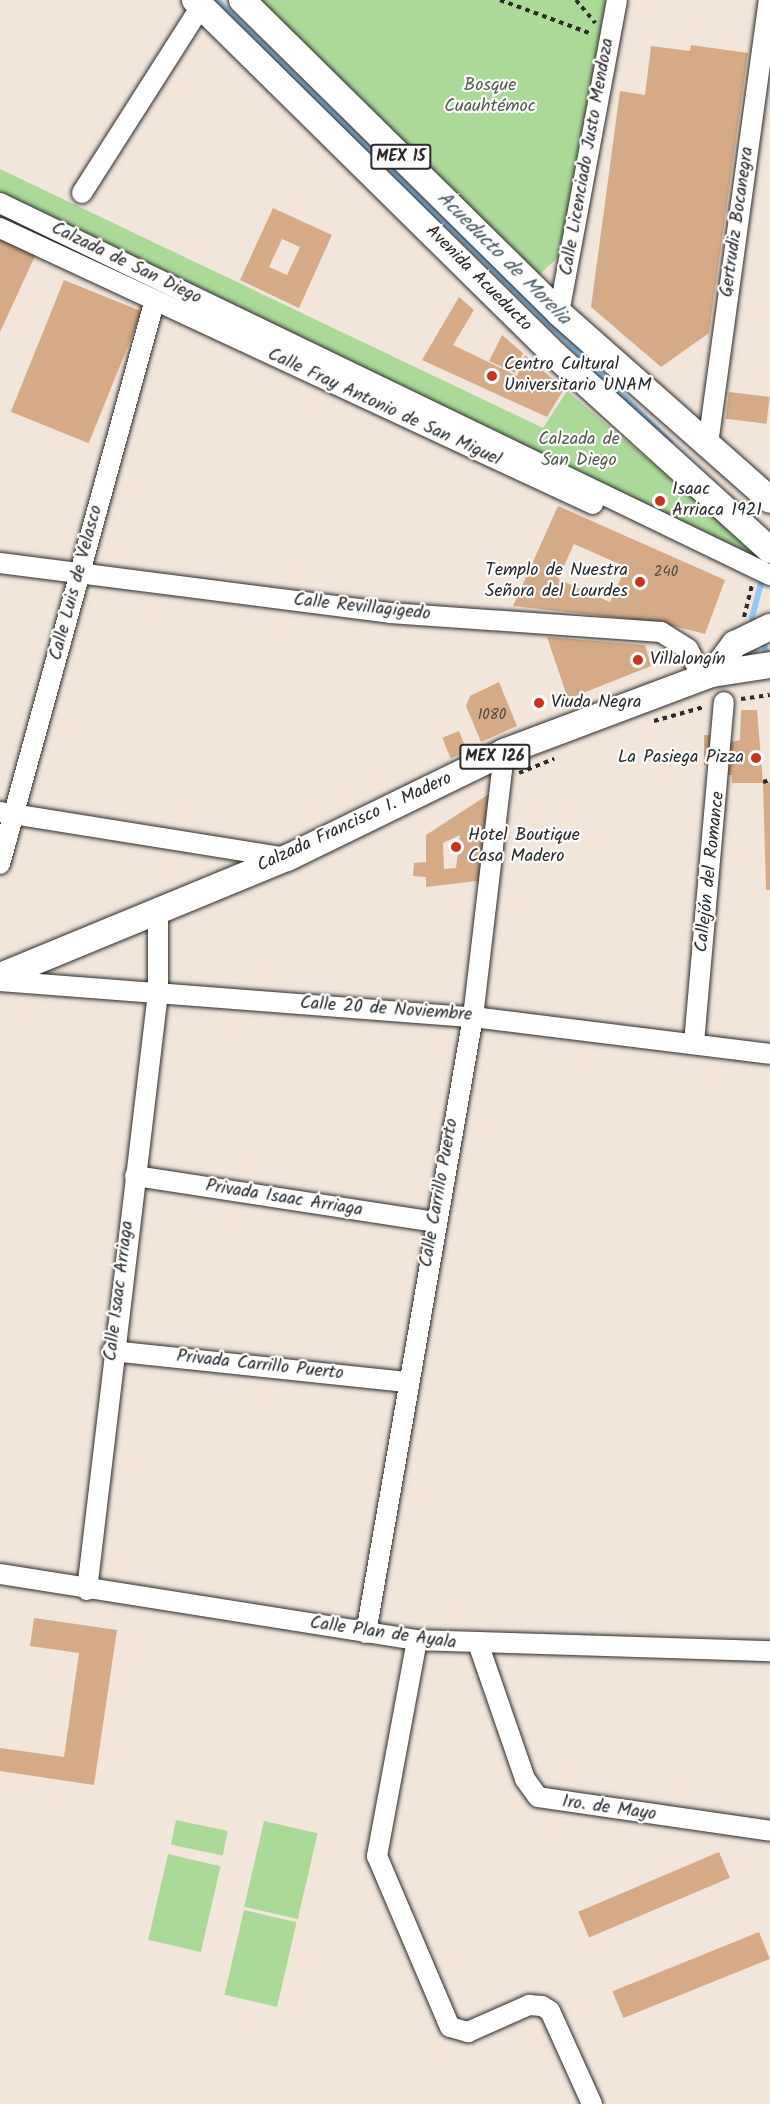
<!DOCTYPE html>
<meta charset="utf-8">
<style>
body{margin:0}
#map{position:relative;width:770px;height:2104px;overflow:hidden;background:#f2e6db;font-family:Kalam,sans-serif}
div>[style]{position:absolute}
.green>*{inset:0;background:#abd998;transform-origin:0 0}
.stream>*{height:6px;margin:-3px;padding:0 3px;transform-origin:3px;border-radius:3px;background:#96caf4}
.building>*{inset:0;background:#d4ab86;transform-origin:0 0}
.path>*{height:4px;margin-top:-2px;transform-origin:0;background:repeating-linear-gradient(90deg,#2b2b2b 0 4.5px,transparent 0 9px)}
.roads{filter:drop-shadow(0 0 2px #2b2b2b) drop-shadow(0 0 2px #2b2b2b)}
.minor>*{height:20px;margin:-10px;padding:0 10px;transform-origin:10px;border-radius:10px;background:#fff}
.major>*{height:26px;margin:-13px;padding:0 13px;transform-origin:13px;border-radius:13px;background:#fff}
.dots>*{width:16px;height:16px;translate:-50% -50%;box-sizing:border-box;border:3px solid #fff;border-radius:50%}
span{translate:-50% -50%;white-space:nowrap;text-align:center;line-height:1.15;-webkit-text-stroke:4.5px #fff;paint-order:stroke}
.number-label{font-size:15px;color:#554b42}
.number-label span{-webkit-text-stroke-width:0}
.shield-label span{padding:2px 4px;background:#fff;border:2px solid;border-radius:4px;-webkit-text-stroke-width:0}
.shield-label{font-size:16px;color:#2b2b2b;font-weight:700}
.park-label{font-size:18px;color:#515f4c}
.street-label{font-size:18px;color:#2b2b2b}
.poi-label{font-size:18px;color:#2b2b2b}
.left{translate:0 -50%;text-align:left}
.right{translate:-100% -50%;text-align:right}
.water-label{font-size:20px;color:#4b5b67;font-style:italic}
</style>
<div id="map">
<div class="green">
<i style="clip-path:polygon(256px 0,606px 0,560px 255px,535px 279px)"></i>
<i style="clip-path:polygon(0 169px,543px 428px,567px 391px,754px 549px,757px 559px,0 225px)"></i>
<i style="left:176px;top:1820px;width:53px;height:25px;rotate:12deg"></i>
<i style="left:264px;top:1821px;width:55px;height:88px;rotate:13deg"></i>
<i style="left:168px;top:1854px;width:54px;height:88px;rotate:13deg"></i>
<i style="left:244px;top:1910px;width:54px;height:87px;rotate:13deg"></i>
</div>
<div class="stream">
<i style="left:217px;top:0;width:633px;rotate:44.3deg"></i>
<i style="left:756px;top:626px;width:10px;rotate:-114deg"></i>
<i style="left:752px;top:617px;width:42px;rotate:-75deg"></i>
<i style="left:761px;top:639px;width:23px;rotate:67deg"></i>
</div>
<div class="building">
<i style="clip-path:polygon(691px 45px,748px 53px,709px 333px,661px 367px,591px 307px,620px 91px,645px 95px,651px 46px,690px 51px)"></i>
<i style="clip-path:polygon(evenodd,273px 208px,332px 235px,299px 308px,240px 280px,273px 208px,282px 239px,300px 247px,287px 275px,269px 267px,282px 239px)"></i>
<i style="clip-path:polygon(0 237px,36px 254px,0 332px)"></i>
<i style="left:64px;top:280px;width:84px;height:142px;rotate:22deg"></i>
<i style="clip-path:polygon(459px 297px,474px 310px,453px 345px,517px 376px,525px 355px,564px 389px,547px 417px,422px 360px)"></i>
<i style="clip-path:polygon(502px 335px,523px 353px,515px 373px,489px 361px)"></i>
<i style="left:729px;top:392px;width:41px;height:27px;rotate:7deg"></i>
<i style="clip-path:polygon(evenodd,558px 506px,725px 580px,705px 634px,657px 622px,513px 606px,558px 506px,574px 544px,626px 567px,610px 602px,558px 579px,574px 544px)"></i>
<i style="clip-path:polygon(547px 637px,645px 645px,651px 666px,568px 699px)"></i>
<i style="clip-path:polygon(499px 682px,517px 726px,481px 742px,466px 706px,470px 696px)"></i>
<i style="clip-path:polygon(741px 710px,757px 710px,763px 783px,770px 782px,770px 890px,766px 890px,763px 783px,732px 783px,732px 775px,723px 775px,724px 744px,740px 740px)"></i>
<i style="left:459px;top:731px;width:22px;height:18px;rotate:68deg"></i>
<i style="left:704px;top:735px;width:13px;height:30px"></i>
<i style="clip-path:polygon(evenodd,492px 792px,485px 880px,426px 887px,426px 877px,413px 876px,414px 863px,426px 862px,426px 835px,492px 792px,460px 835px,456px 868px,444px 869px,443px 843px,460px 835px)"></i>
<i style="clip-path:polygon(34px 1618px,117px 1630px,94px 1785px,0 1771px,0 1748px,64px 1757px,79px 1653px,30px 1646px)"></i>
<i style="left:719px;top:1852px;width:28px;height:153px;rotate:67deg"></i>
<i style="left:759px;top:1932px;width:29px;height:158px;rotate:68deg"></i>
</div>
<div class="path">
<i style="left:500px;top:0;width:98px;rotate:20.3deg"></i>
<i style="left:576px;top:0;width:30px;rotate:50deg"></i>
<i style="left:744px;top:617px;width:32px;rotate:-76deg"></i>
<i style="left:741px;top:699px;width:29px;rotate:-8deg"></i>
<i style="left:654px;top:721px;width:52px;rotate:-15.6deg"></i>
<i style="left:519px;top:773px;width:38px;rotate:-22deg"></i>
<i style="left:763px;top:782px;width:7px;rotate:-16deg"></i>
</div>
<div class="roads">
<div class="minor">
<i style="left:82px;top:193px;width:222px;rotate:-57.5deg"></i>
<i style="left:0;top:203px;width:855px;rotate:25.79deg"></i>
<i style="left:0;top:228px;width:654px;rotate:24.96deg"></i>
<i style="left:559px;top:313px;width:318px;rotate:-79.5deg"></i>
<i style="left:708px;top:444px;width:448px;rotate:-82.2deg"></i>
<i style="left:0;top:563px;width:393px;rotate:7.3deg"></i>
<i style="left:390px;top:613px;width:272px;rotate:4deg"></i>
<i style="left:661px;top:632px;width:32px;rotate:32deg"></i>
<i style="left:688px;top:649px;width:33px;rotate:63deg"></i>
<i style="left:0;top:812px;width:291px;rotate:9.1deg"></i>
<i style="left:0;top:864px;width:582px;rotate:-74.65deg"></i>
<i style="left:0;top:981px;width:474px;rotate:4.4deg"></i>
<i style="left:473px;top:1017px;width:299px;rotate:7.1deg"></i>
<i style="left:694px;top:1043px;width:342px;rotate:-85deg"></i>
<i style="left:135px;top:1176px;width:303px;rotate:8.7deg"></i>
<i style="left:112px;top:1351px;width:298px;rotate:6deg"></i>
<i style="left:0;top:1574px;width:422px;rotate:9deg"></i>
<i style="left:417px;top:1640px;width:353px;rotate:1.8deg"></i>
<i style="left:87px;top:1590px;width:601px;rotate:-83.22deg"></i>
<i style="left:158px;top:993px;width:82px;rotate:-90deg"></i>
<i style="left:366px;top:1633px;width:625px;rotate:-80.15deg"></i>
<i style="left:473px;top:1017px;width:267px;rotate:-83.3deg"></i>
<i style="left:417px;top:1640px;width:220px;rotate:100.5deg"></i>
<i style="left:377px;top:1856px;width:186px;rotate:66.9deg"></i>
<i style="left:450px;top:2027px;width:19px;rotate:16deg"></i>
<i style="left:468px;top:2032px;width:67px;rotate:-23.9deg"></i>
<i style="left:529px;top:2005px;width:13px;rotate:4deg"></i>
<i style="left:542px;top:2006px;width:9px;rotate:32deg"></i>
<i style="left:550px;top:2011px;width:102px;rotate:65.7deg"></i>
<i style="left:479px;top:1646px;width:141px;rotate:70.9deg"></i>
<i style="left:525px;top:1779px;width:22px;rotate:54deg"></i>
<i style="left:538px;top:1797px;width:234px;rotate:8.3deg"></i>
</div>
<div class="major">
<i style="left:195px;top:0;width:506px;rotate:44.6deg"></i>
<i style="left:555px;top:355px;width:290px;rotate:42.2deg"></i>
<i style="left:242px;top:0;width:445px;rotate:44.6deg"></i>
<i style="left:559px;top:313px;width:282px;rotate:41.5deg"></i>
<i style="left:712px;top:674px;width:38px;rotate:-53deg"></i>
<i style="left:735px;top:644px;width:39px;rotate:-26deg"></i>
<i style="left:0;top:976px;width:310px;rotate:-22.4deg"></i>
<i style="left:287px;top:858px;width:242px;rotate:-26deg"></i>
<i style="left:504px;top:752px;width:222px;rotate:-20.6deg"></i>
<i style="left:712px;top:674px;width:59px;rotate:-8.8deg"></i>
</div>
</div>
<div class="dots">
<i style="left:492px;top:376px;background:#c8321e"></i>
<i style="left:660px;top:501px;background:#c8321e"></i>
<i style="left:640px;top:582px;background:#c8321e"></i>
<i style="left:638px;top:660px;background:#c8321e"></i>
<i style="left:539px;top:703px;background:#c8321e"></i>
<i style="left:756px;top:758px;background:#c8321e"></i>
<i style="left:456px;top:847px;background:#c8321e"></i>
</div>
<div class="number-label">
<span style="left:666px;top:573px">240</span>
<span style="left:492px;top:716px">1080</span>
</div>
<div class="shield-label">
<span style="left:401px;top:157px">MEX 15</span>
<span style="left:495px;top:757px">MEX 126</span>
</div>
<div class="park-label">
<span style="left:490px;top:97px">Bosque<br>Cuauhtémoc</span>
<span style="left:579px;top:451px">Calzada de<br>San Diego</span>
</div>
<div class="street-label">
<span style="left:588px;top:157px;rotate:-80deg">Calle Licenciado Justo Mendoza</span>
<span style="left:738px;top:222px;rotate:-82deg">Gertrudiz Bocanegra</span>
<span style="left:126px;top:264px;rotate:26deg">Calzada de San Diego</span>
<span style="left:478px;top:279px;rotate:45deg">Avenida Acueducto</span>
<span style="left:384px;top:408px;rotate:25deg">Calle Fray Antonio de San Miguel</span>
<span style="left:77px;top:583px;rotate:-75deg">Calle Luis de Velasco</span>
<span style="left:362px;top:608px;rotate:6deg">Calle Revillagigedo</span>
<span style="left:355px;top:823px;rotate:-25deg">Calzada Francisco I. Madero</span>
<span style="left:711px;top:872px;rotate:-84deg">Callejón del Romance</span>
<span style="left:386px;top:1010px;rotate:4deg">Calle 20 de Noviembre</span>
<span style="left:440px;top:1193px;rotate:-80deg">Calle Carrillo Puerto</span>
<span style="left:284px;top:1199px;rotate:9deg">Privada Isaac Arriaga</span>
<span style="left:120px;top:1291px;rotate:-83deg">Calle Isaac Arriaga</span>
<span style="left:260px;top:1366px;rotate:6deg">Privada Carrillo Puerto</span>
<span style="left:383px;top:1634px;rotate:8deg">Calle Plan de Ayala</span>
<span style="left:609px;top:1809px;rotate:8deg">1ro. de Mayo</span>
</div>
<div class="poi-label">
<span class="left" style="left:504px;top:376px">Centro Cultural<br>Universitario UNAM</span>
<span class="left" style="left:672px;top:501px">Isaac<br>Arriaca 1921</span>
<span class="right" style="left:628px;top:582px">Templo de Nuestra<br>Señora del Lourdes</span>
<span class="left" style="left:650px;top:660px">Villalongín</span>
<span class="left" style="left:551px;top:703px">Viuda Negra</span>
<span class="right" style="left:744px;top:758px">La Pasiega Pizza</span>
<span class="left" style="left:468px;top:847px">Hotel Boutique<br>Casa Madero</span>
</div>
<div class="water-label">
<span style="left:503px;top:259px;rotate:45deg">Acueducto de Morelia</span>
</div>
</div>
